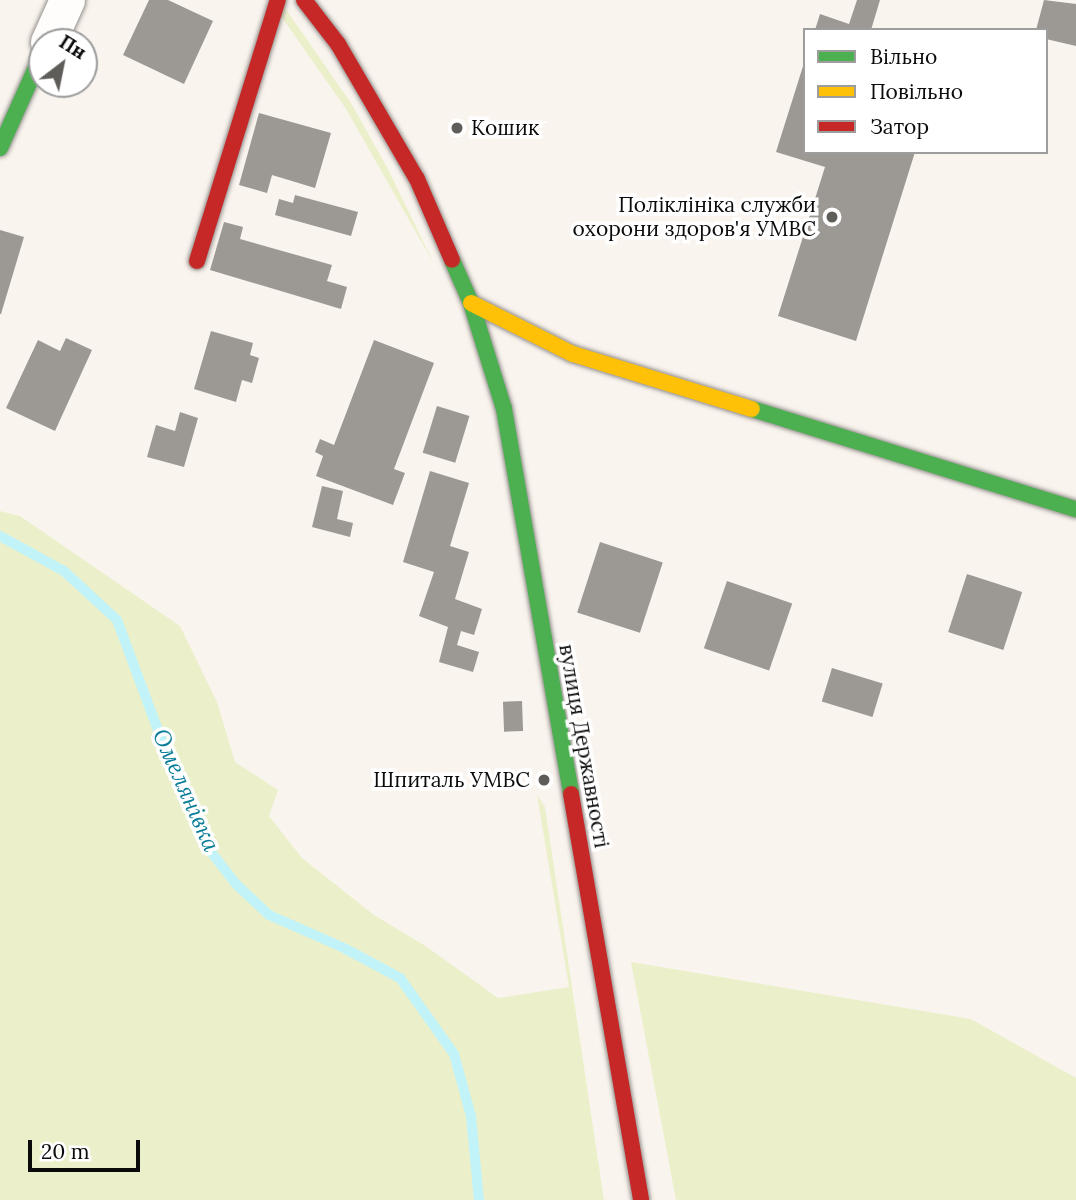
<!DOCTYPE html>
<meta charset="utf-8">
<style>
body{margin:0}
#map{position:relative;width:1076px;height:1200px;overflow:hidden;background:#faf4ee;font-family:Lora,serif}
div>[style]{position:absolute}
.green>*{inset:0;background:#ebf0cb}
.stream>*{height:10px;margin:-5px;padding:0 5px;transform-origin:5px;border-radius:5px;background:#c1f3f8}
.building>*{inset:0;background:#9c9894;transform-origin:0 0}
.roads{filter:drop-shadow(0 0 2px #93908d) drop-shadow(0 0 2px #93908d)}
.street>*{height:35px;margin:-17.5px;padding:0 17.5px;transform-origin:17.5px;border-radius:17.5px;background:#fefdfc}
.fast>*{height:16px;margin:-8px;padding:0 8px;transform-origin:8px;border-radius:8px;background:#4caf50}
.slow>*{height:16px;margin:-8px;padding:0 8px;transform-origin:8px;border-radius:8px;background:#ffc107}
.jam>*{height:16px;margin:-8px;padding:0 8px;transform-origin:8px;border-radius:8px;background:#c62828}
.dots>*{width:19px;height:19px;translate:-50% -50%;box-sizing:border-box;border:4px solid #fff;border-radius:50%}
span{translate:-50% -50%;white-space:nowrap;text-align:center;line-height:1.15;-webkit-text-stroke:7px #fff;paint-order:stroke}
.poi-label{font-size:21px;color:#0b0b0b}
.left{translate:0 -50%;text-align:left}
.right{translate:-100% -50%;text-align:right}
.street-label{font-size:21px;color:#0b0b0b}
.water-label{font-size:23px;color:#0a7e99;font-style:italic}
.legend{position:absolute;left:803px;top:28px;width:245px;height:126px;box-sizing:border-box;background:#fff;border:2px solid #9d9d9d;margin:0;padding:9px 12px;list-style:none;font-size:21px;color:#0b0b0b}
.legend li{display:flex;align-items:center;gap:14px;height:35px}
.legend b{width:35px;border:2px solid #9d9d9d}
.north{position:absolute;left:28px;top:28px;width:70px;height:70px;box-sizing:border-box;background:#fff;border:2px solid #9d9d9d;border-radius:50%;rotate:32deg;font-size:19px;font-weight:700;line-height:28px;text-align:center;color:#0b0b0b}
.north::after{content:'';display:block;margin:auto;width:24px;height:32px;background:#5f5d5a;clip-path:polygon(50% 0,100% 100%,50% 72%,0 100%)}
.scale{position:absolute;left:28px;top:1140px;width:112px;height:32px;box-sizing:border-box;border:4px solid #0b0b0b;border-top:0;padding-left:9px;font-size:21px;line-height:24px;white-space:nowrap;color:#0b0b0b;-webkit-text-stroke:5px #fff;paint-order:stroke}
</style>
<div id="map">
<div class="green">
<i style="clip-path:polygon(285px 8px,351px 103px,388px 169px,434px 264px,346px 109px,281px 16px)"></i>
<i style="clip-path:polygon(0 511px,20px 516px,180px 626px,217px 702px,235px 762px,278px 790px,269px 816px,302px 858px,374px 915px,427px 947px,498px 998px,569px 987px,537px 795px,545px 807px,604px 1200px,0 1200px)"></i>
<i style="clip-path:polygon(631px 962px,971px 1019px,1076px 1078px,1076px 1200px,676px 1200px)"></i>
</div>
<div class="stream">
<i style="left:0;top:536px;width:73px;rotate:28.7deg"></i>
<i style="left:64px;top:571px;width:72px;rotate:42.8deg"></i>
<i style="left:117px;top:620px;width:180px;rotate:69.6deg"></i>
<i style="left:180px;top:789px;width:65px;rotate:64.6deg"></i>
<i style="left:208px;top:848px;width:46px;rotate:52.1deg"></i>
<i style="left:236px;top:884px;width:45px;rotate:43.2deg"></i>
<i style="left:269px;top:915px;width:82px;rotate:23.7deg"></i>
<i style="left:344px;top:948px;width:64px;rotate:28.2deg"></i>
<i style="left:400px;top:978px;width:93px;rotate:54.6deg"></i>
<i style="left:454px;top:1054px;width:64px;rotate:74.7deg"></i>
<i style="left:471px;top:1116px;width:84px;rotate:84.6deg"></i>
</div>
<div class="building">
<i style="clip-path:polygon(149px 0,168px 0,213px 21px,184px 84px,123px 55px)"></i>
<i style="clip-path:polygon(857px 0,880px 0,871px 30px,815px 30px,820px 14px,849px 24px)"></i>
<i style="clip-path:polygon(1044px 0,1076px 4px,1076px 46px,1046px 39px,1046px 30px,1036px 30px)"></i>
<i style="clip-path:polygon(804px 63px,805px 152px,915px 152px,856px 341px,778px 316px,825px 167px,776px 152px)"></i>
<i style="clip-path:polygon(259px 113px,331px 133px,315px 188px,272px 175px,267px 193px,239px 185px)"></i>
<i style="clip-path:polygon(295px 195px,358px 212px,351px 236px,275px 215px,279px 199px,293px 203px)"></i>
<i style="clip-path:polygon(224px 222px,243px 227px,240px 239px,332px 265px,327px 281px,347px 287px,341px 309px,210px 270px)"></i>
<i style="clip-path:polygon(0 230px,24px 237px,1px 314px,0 314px)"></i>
<i style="clip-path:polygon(211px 331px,253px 343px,250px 355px,259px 358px,252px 383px,242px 380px,236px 402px,194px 389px)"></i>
<i style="clip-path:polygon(66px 338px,92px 350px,55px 431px,6px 408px,38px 340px,60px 351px)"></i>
<i style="clip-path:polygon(374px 340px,434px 363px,394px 469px,405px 473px,393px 505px,316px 476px,323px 456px,315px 452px,320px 439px,334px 445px)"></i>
<i style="left:437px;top:406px;width:34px;height:49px;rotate:17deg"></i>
<i style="clip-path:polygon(180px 412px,198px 418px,184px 467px,147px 457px,156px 425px,175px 431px)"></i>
<i style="clip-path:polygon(430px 471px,469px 483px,450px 546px,469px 552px,455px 599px,482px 609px,474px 635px,461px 631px,457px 645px,479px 652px,473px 672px,439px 662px,448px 627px,419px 616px,434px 572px,403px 562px)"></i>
<i style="clip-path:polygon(322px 486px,343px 491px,337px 519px,353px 523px,350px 537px,312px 527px)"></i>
<i style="left:600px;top:542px;width:66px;height:74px;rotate:18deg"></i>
<i style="left:967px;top:574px;width:58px;height:61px;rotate:18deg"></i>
<i style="left:727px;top:581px;width:69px;height:71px;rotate:19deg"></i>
<i style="left:832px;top:668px;width:53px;height:35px;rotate:17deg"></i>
<i style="left:522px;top:701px;width:30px;height:19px;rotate:88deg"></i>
</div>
<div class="roads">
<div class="street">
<i style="left:48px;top:42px;width:46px;rotate:-65.7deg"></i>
</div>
<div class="fast">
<i style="left:0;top:148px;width:103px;rotate:-65.9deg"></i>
<i style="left:452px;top:260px;width:47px;rotate:66.2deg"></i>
<i style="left:471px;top:303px;width:111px;rotate:72.7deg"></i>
<i style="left:504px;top:409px;width:391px;rotate:80.1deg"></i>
<i style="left:752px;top:409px;width:339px;rotate:17.2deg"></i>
</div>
<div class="slow">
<i style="left:471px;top:303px;width:114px;rotate:26.6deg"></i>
<i style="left:573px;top:354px;width:187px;rotate:17.1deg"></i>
</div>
<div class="jam">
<i style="left:304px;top:0;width:56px;rotate:52.3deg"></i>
<i style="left:338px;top:44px;width:156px;rotate:59.7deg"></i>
<i style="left:417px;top:179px;width:88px;rotate:66.6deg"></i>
<i style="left:197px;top:261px;width:273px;rotate:-72.8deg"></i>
<i style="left:571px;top:794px;width:412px;rotate:80.2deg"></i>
</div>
</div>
<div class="dots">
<i style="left:457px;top:128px;background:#5f5d5a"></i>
<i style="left:832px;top:217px;background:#5f5d5a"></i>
<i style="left:544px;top:780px;background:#5f5d5a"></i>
</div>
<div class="poi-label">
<span class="left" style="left:471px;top:128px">Кошик</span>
<span class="right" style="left:816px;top:217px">Поліклініка служби<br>охорони здоров'я УМВС</span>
<span class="right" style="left:530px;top:780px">Шпиталь УМВС</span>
</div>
<div class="street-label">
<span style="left:584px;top:746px;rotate:80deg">вулиця Державності</span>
</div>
<div class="water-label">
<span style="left:186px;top:790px;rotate:66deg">Омелянівка</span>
</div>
<ul class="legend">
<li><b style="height:9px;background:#4caf50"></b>Вільно</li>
<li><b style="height:9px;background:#ffc107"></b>Повільно</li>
<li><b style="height:9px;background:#c62828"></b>Затор</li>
</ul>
<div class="north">Пн</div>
<div class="scale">20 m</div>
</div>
